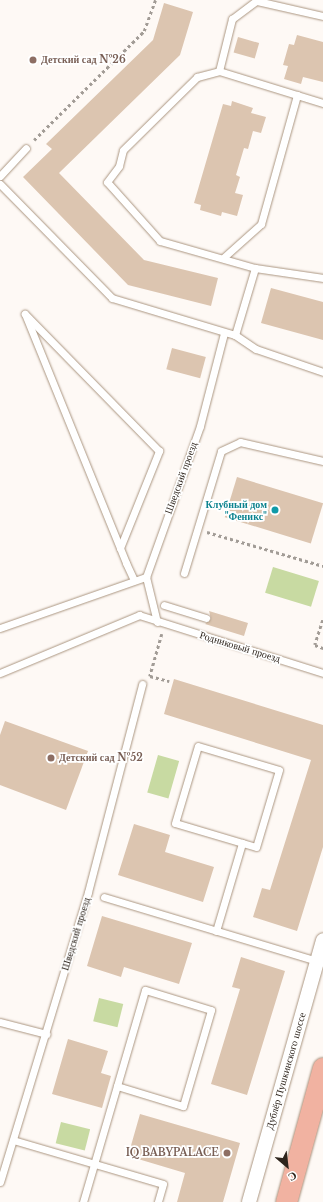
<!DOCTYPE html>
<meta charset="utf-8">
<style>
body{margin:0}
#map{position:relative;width:323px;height:1202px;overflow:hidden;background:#fef9f5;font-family:"Libre Baskerville",serif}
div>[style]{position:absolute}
.green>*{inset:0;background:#c8daa2;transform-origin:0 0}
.building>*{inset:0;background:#dcc5b0;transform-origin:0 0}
.path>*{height:2.5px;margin-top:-1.25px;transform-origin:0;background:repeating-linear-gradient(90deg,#a29c96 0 3px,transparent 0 6px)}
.roads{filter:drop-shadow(0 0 1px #ab9681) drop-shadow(0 0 1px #ab9681)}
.service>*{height:7px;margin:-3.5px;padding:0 3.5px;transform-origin:3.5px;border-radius:3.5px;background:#fff}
.minor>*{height:14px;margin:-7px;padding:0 7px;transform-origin:7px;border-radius:7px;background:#fff}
.primary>*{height:21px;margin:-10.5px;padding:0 10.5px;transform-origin:10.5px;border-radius:10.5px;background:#f1b2a1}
.dots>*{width:11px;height:11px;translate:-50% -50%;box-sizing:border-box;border:2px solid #fff;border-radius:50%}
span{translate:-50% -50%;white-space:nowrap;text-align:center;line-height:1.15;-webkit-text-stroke:3.5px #fff;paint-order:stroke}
.education-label{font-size:10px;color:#785e54;font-weight:700}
.left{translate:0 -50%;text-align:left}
.right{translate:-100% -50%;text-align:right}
.street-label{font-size:10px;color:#2d241c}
.culture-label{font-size:10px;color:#0d838f;font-weight:700}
.north{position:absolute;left:267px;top:1146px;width:40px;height:40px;-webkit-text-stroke:3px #fff;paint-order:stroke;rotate:152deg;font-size:11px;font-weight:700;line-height:16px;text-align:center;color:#2d241c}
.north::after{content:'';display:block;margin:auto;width:14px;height:18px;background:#2d241c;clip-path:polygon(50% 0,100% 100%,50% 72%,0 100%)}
</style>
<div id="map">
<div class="green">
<i style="left:273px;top:567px;width:48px;height:27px;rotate:17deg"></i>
<i style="left:158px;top:755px;width:22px;height:39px;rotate:16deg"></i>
<i style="left:99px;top:998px;width:25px;height:24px;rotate:14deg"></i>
<i style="left:61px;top:1122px;width:30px;height:22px;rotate:14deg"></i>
</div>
<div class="building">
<i style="clip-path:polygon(164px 3px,193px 12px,180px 55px,59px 173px,144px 260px,218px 278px,211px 306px,128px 285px,23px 177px,52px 149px,46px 144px,153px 40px)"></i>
<i style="clip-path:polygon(297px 35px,323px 42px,323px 82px,303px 77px,301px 84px,284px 79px,288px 66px,283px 65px,289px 44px,294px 45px)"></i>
<i style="left:238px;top:37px;width:22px;height:16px;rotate:16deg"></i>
<i style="clip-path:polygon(232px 101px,253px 108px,251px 113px,266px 117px,261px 133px,253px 131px,248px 149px,244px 148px,236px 175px,240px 177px,235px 193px,243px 195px,237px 216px,222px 212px,221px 216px,200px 210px,201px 205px,194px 203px,223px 104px,231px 106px)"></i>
<i style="clip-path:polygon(271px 288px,323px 302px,323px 340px,261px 323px)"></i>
<i style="left:172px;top:348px;width:35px;height:22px;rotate:15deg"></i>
<i style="left:237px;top:477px;width:90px;height:42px;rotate:17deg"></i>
<i style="clip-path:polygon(209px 611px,248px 623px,244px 636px,205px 624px,211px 619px)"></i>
<i style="clip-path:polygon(174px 679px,323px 725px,323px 847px,297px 931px,253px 917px,262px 888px,270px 890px,311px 760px,164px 714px)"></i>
<i style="clip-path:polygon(5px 721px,88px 751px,66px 810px,0 785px,0 735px)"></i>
<i style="clip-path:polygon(134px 824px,170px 835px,165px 852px,214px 867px,203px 902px,118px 875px)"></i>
<i style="clip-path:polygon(102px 916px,192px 943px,179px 984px,124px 967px,121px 977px,87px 966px)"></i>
<i style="clip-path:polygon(241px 957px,285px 971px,247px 1095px,211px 1084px,240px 989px,232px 987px)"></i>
<i style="clip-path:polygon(68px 1039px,108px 1051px,101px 1073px,111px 1076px,102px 1108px,52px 1094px)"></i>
<i style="clip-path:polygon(140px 1114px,240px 1143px,223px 1202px,177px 1202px,185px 1173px,128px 1156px)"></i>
</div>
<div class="path">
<i style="left:34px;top:140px;width:155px;rotate:-44.7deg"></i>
<i style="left:144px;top:31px;width:33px;rotate:-70deg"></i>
<i style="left:207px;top:532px;width:121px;rotate:16.3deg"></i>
<i style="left:323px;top:620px;width:26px;rotate:108deg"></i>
<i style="left:315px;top:645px;width:9px;rotate:21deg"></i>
<i style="left:162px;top:634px;width:44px;rotate:105.9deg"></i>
<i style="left:150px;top:676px;width:20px;rotate:15deg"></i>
</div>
<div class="roads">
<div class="service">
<i style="left:257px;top:1px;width:68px;rotate:12.8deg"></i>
<i style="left:219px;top:71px;width:54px;rotate:-76deg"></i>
<i style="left:232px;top:19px;width:31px;rotate:-37deg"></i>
<i style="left:0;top:176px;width:38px;rotate:-47deg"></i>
<i style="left:0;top:184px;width:160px;rotate:45.5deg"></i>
<i style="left:112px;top:298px;width:128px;rotate:16.7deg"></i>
<i style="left:235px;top:335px;width:70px;rotate:-73.4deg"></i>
<i style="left:255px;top:268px;width:99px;rotate:-164.1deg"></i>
<i style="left:160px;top:241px;width:79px;rotate:-131.9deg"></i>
<i style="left:107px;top:182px;width:20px;rotate:-53deg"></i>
<i style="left:119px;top:166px;width:16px;rotate:-76deg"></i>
<i style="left:123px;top:150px;width:104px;rotate:-44.6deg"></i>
<i style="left:197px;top:77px;width:23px;rotate:-15deg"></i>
<i style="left:219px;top:71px;width:109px;rotate:17.1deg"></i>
<i style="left:223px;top:258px;width:51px;rotate:-41.8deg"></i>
<i style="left:261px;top:224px;width:134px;rotate:-74.4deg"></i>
<i style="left:255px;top:268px;width:69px;rotate:8.4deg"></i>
<i style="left:235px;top:335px;width:25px;rotate:34deg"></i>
<i style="left:256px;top:349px;width:71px;rotate:18.9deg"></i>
<i style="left:120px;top:548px;width:105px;rotate:-68.1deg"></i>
<i style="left:159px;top:451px;width:192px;rotate:-134.4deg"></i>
<i style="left:25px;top:314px;width:269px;rotate:67.9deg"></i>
<i style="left:126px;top:563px;width:19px;rotate:65deg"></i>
<i style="left:184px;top:573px;width:127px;rotate:-73.1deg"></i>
<i style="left:221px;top:451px;width:21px;rotate:-25deg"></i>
<i style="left:240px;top:442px;width:85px;rotate:12.9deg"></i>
<i style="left:164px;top:605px;width:44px;rotate:17.2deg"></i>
<i style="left:157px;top:622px;width:46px;rotate:-103.7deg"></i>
<i style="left:146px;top:577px;width:160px;rotate:-70.3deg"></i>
<i style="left:200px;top:426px;width:96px;rotate:-75.5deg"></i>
<i style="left:0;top:628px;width:155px;rotate:-19.3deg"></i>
<i style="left:0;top:673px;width:151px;rotate:-22.6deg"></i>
<i style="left:139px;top:615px;width:193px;rotate:17.5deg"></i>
<i style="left:198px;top:746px;width:84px;rotate:16.5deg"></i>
<i style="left:279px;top:770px;width:80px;rotate:106.6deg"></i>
<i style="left:256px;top:847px;width:84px;rotate:-163.5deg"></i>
<i style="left:175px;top:823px;width:80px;rotate:-73.4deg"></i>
<i style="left:104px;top:897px;width:222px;rotate:16.7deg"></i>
<i style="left:216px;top:931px;width:92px;rotate:-73.5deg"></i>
<i style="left:0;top:1022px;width:48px;rotate:14.6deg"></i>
<i style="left:13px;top:1140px;width:156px;rotate:16.3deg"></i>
<i style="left:163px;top:1184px;width:19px;rotate:106deg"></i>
<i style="left:0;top:1182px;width:303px;rotate:-73.1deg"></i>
<i style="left:88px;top:892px;width:215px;rotate:-75.4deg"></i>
<i style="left:83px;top:1202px;width:121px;rotate:-73.7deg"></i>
<i style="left:117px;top:1086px;width:69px;rotate:16.9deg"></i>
<i style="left:183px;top:1106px;width:100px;rotate:-73.7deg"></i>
<i style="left:211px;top:1010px;width:69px;rotate:-163.1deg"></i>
<i style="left:145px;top:990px;width:100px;rotate:106.3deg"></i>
</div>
<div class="minor">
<i style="left:249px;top:1202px;width:272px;rotate:-74.2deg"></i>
</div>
<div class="primary">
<i style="left:286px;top:1202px;width:139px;rotate:-74.6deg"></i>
</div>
</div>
<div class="dots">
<i style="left:33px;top:60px;background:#8d6e63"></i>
<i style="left:275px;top:510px;background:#0f9aa8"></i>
<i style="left:51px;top:758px;background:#8d6e63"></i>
<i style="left:227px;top:1153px;background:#8d6e63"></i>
</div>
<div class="education-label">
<span class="left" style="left:41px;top:60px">Детский сад №26</span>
<span class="left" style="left:59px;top:758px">Детский сад №52</span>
<span class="right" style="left:219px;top:1153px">IQ BABYPALACE</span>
</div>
<div class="street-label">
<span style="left:181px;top:478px;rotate:-70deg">Шведский проезд</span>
<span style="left:240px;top:647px;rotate:17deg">Родниковый проезд</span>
<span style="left:76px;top:934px;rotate:-73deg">Шведский проезд</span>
<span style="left:286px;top:1071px;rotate:-74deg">Дублёр Пушкинского шоссе</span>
</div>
<div class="culture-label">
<span class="right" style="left:267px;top:510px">Клубный дом<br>"Феникс"</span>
</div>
<div class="north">С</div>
</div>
